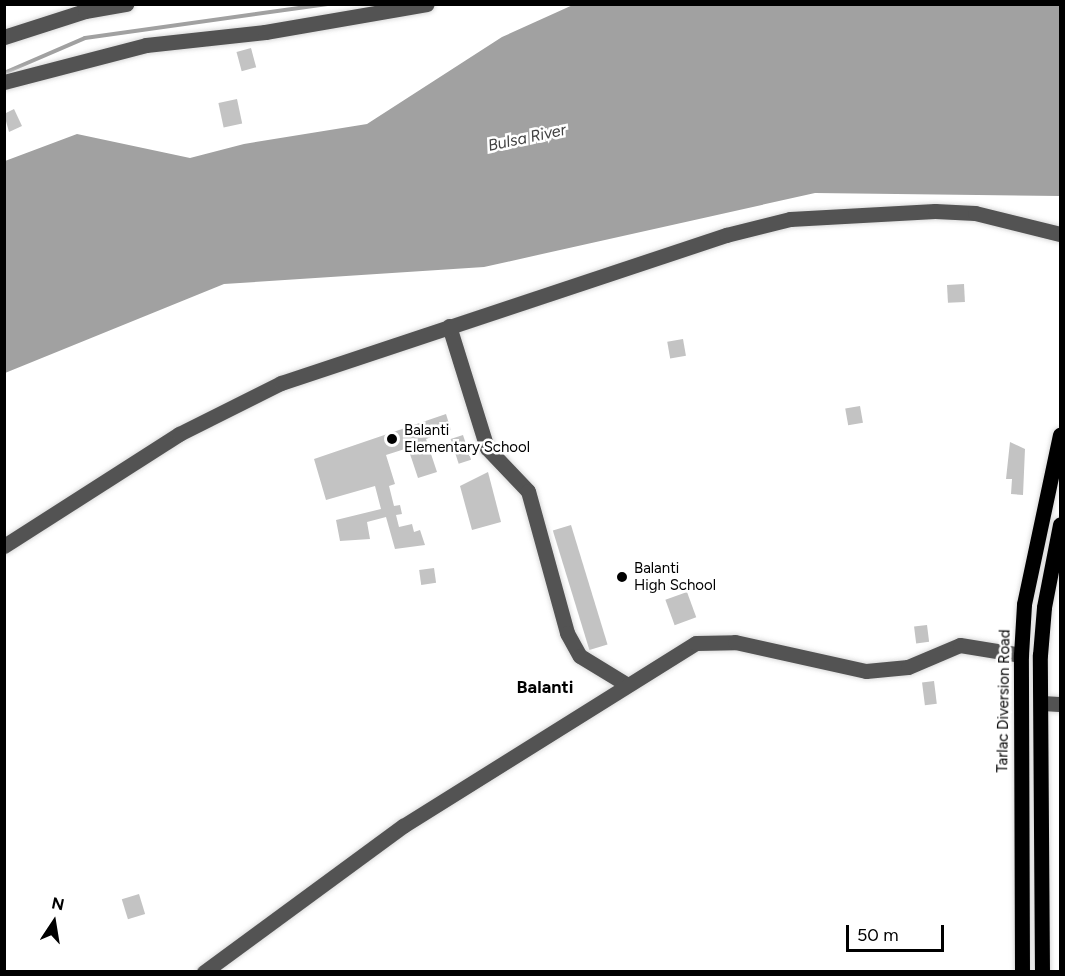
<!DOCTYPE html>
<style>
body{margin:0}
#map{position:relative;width:1065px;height:976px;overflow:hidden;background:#fff;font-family:Figtree,sans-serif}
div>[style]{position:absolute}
.water>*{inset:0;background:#a1a1a1}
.stream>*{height:4px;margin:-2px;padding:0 2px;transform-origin:2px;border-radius:2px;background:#a1a1a1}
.building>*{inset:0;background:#c3c3c3;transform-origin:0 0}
.roads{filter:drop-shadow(0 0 2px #dbdbdb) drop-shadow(0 0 2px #dbdbdb)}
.minor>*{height:15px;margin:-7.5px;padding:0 7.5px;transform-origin:7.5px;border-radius:7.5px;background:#535353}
.major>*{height:15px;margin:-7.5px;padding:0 7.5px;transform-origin:7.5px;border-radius:7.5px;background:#000}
.dots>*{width:16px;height:16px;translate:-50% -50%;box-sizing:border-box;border:3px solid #fff;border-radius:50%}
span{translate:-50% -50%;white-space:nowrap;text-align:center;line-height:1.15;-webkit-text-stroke:5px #fff;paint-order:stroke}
.poi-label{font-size:15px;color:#000}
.left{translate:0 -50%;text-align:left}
.street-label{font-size:15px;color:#000}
.water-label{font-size:16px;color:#424242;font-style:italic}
.quarter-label{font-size:18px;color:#000;font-weight:700}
.frame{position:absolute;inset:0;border:6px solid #000;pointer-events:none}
.north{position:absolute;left:24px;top:892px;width:60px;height:60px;-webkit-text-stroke:4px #fff;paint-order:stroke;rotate:12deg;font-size:16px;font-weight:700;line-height:24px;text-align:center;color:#000}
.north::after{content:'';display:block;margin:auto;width:21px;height:27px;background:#000;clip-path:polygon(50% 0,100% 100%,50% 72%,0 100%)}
.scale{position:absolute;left:846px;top:925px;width:98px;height:27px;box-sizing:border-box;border:3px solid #000;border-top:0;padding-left:8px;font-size:18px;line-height:21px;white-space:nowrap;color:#000;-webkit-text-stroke:4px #fff;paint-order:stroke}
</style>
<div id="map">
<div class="water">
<i style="clip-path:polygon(575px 4px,1060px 5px,1060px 196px,815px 193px,484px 267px,224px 284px,5px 373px,5px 161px,77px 134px,190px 158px,244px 144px,367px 124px,502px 37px)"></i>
</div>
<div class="stream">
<i style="left:4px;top:73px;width:88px;rotate:-23.4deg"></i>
<i style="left:85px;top:38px;width:245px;rotate:-8deg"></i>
</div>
<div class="building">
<i style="left:251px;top:48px;width:20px;height:15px;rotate:75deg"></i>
<i style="left:237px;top:99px;width:25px;height:19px;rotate:78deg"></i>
<i style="clip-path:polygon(14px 109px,22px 126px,9px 132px,4px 114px)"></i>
<i style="left:964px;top:284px;width:18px;height:17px;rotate:87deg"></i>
<i style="left:683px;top:339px;width:17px;height:16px;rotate:80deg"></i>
<i style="left:860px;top:406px;width:17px;height:15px;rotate:80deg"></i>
<i style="clip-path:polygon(446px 414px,451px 430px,426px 439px,437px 472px,418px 478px,408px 448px,386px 455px,395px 484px,389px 486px,394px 506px,400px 505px,402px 514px,396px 515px,399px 527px,412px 524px,414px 532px,420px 530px,425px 545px,395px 549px,386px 517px,367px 522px,370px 539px,340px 541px,336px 520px,381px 509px,375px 486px,326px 500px,314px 459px)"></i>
<i style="left:463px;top:435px;width:26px;height:13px;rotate:72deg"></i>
<i style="clip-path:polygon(1010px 442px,1025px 449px,1023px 495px,1011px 494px,1012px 479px,1006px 479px)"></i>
<i style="clip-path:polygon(488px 472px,501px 522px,472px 530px,460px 486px)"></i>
<i style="left:571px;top:525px;width:125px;height:19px;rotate:73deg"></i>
<i style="left:434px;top:568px;width:15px;height:15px;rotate:82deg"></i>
<i style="left:687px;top:592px;width:27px;height:23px;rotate:70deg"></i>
<i style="left:927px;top:625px;width:17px;height:13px;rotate:83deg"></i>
<i style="left:934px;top:681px;width:23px;height:12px;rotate:83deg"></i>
<i style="left:139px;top:894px;width:21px;height:18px;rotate:73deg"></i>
</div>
<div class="roads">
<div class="minor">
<i style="left:4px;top:37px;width:85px;rotate:-17.8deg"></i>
<i style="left:85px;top:11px;width:42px;rotate:-9.7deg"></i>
<i style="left:4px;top:82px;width:147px;rotate:-14.6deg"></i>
<i style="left:146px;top:45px;width:120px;rotate:-6.2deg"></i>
<i style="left:265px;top:32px;width:164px;rotate:-9.8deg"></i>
<i style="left:449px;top:326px;width:128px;rotate:72.7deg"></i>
<i style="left:487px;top:448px;width:59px;rotate:46.4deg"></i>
<i style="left:528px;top:491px;width:147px;rotate:74.6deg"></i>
<i style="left:567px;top:633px;width:26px;rotate:61deg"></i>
<i style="left:580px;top:656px;width:54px;rotate:31.3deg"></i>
<i style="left:4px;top:546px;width:208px;rotate:-32.6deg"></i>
<i style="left:179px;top:434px;width:114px;rotate:-26.6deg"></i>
<i style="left:281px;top:383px;width:469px;rotate:-18.4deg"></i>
<i style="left:726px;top:235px;width:66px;rotate:-14deg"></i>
<i style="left:790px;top:219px;width:145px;rotate:-3.2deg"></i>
<i style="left:935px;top:211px;width:40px;rotate:2.9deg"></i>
<i style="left:975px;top:213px;width:88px;rotate:13.9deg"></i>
<i style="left:1041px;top:703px;width:19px;rotate:3deg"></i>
<i style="left:204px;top:972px;width:247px;rotate:-36.3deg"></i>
<i style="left:403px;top:826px;width:345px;rotate:-32deg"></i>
<i style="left:696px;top:643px;width:39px;rotate:-1deg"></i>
<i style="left:735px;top:642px;width:134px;rotate:12.5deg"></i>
<i style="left:866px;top:671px;width:42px;rotate:-5.4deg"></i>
<i style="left:908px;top:667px;width:56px;rotate:-22.9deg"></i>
<i style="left:960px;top:645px;width:62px;rotate:9.3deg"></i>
</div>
<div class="major">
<i style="left:1022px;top:972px;width:317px;rotate:-90.2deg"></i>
<i style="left:1021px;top:655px;width:51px;rotate:-86.6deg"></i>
<i style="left:1024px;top:604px;width:173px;rotate:-78deg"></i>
<i style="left:1042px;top:972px;width:317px;rotate:-90.4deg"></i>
<i style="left:1040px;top:655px;width:48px;rotate:-85.2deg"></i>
<i style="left:1044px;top:607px;width:84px;rotate:-79deg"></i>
</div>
</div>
<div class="dots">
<i style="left:392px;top:439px;background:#000"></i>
<i style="left:622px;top:577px;background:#000"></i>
</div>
<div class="poi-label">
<span class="left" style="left:404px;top:439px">Balanti<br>Elementary School</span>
<span class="left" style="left:634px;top:577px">Balanti<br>High School</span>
</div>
<div class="street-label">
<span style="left:1004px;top:701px;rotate:-89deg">Tarlac Diversion Road</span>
</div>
<div class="water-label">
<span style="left:527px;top:138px;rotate:-12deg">Bulsa River</span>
</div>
<div class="quarter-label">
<span style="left:545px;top:687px">Balanti</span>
</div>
<div class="frame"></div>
<div class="north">N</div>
<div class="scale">50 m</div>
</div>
